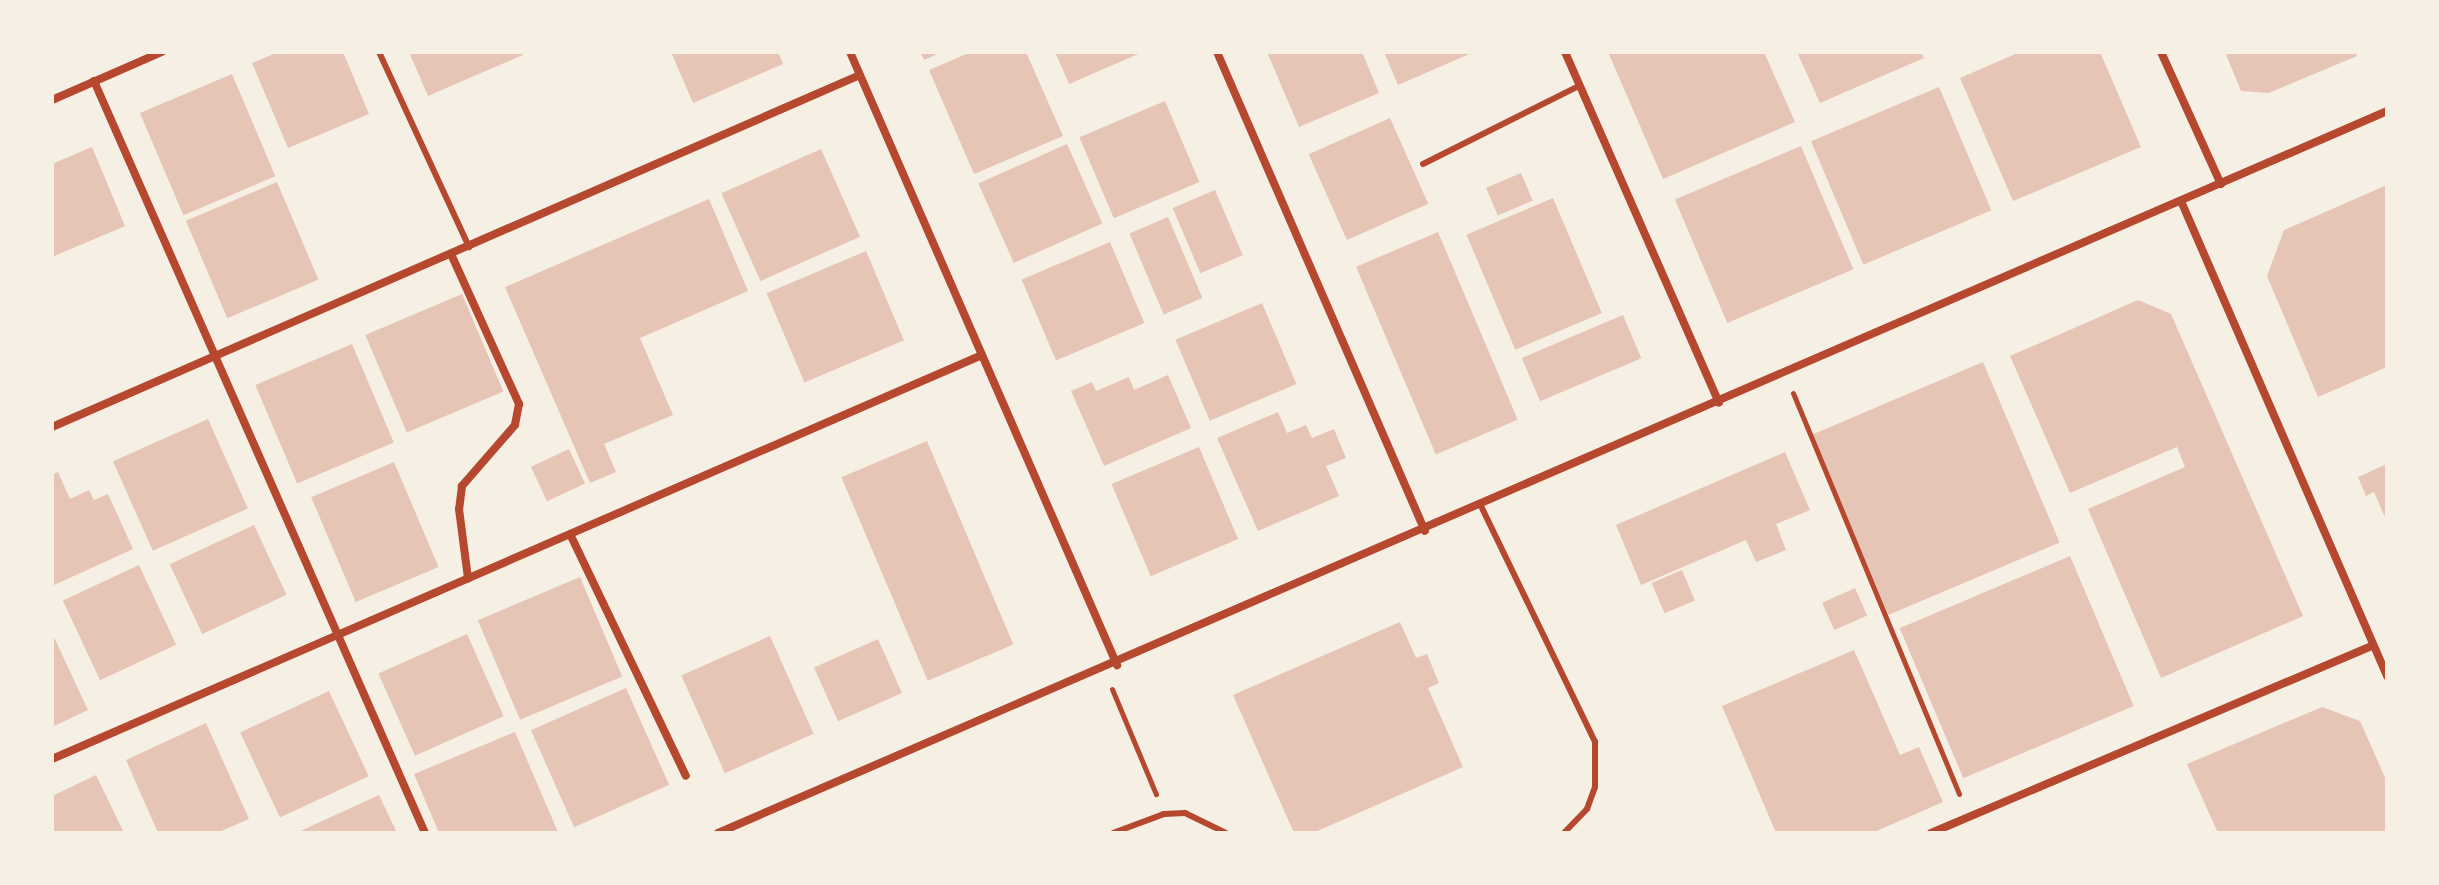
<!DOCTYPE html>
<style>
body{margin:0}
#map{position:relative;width:2439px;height:885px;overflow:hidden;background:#f6efe4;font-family:"Times New Roman",serif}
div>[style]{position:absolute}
.building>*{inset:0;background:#e6c5b7;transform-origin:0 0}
.path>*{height:5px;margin:-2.5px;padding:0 2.5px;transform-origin:2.5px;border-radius:2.5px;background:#b5482f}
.service>*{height:6px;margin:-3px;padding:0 3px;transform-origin:3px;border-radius:3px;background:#b5482f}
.minor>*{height:8px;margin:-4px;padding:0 4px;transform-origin:4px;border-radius:4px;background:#b5482f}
span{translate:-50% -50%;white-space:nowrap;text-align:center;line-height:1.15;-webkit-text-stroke:6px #f6efe4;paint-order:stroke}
.frame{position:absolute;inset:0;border:54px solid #f6efe4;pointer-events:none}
</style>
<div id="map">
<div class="building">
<i style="clip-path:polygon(278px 52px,343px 52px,369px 114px,288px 148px,252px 63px)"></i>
<i style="clip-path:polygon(409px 52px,522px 52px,523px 55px,428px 96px)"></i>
<i style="clip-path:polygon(671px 52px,778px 52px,783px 64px,693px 103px)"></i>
<i style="clip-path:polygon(920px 52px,942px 52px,924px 60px)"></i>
<i style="clip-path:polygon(971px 52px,1026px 52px,1063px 136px,974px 174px,929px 70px)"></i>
<i style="clip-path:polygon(1055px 52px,1143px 52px,1069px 84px)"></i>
<i style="clip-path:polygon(1267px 52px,1362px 52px,1379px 93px,1299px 127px)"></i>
<i style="clip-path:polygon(1384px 52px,1474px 52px,1398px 85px)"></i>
<i style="clip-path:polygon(1608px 52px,1764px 52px,1795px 122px,1663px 179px)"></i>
<i style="clip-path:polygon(1797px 52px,1921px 52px,1924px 58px,1820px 103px)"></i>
<i style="clip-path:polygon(2020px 52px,2100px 52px,2141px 147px,2013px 201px,1960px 78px)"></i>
<i style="clip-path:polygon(2225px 52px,2355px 52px,2357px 56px,2269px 93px,2241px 91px)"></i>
<i style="left:232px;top:74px;width:111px;height:100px;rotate:67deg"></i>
<i style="left:1939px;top:87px;width:134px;height:139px;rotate:67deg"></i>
<i style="left:1165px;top:101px;width:88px;height:93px;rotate:67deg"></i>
<i style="left:1390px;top:118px;width:94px;height:89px;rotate:66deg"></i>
<i style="left:1067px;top:144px;width:87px;height:97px;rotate:66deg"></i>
<i style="left:1801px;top:146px;width:134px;height:137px;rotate:67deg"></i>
<i style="clip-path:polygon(92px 147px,125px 226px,52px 257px,52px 164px)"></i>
<i style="left:821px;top:149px;width:96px;height:109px;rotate:66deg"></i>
<i style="left:1521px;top:173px;width:30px;height:38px;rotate:67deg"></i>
<i style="left:277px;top:182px;width:106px;height:99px;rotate:67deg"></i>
<i style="clip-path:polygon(2387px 185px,2387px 367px,2318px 397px,2267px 276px,2284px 230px)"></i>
<i style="left:1215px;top:190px;width:71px;height:46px;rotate:67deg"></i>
<i style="left:1553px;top:198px;width:125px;height:94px;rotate:67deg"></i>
<i style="clip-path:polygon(709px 199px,748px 291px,640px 338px,673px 415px,604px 444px,616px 472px,590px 483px,505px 287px)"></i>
<i style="left:1168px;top:217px;width:88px;height:42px;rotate:67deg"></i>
<i style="left:1438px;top:232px;width:204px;height:89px;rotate:67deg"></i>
<i style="left:1110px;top:242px;width:88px;height:96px;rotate:67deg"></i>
<i style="left:866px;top:251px;width:97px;height:108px;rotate:67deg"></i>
<i style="left:462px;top:294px;width:106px;height:105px;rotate:67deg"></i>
<i style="clip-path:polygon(2138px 300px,2171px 314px,2303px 616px,2161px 678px,2088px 509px,2185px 467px,2177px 447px,2070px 493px,2010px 356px)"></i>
<i style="left:1262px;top:303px;width:88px;height:94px;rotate:67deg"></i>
<i style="left:1623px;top:315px;width:47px;height:110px;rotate:67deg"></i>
<i style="left:352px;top:344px;width:107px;height:105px;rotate:67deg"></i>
<i style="left:1983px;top:362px;width:196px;height:186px;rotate:67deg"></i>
<i style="clip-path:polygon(1168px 375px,1191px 428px,1104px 466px,1071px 391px,1092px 382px,1096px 391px,1129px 377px,1134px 390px)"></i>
<i style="clip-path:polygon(1278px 412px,1287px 433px,1306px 425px,1312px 438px,1334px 429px,1346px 458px,1326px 466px,1339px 496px,1258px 531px,1217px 438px)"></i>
<i style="left:208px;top:419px;width:98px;height:104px;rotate:66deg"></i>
<i style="left:927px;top:441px;width:221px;height:93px;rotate:67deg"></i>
<i style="left:1199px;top:447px;width:100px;height:95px;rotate:67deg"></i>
<i style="left:569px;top:449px;width:38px;height:42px;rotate:65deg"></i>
<i style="clip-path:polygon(1785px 452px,1810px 510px,1776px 524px,1786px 550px,1756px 562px,1746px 540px,1641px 585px,1616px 525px)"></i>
<i style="left:394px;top:462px;width:114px;height:90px;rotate:67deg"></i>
<i style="clip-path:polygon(2387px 464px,2387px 522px,2374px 492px,2366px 496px,2358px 477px)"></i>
<i style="clip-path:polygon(58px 472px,70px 499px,89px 490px,94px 500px,108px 494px,133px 549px,52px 586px,52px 475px)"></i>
<i style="left:254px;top:525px;width:77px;height:93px;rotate:65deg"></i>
<i style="left:2070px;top:556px;width:163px;height:185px;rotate:67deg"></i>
<i style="left:139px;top:565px;width:88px;height:84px;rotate:65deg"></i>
<i style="left:1682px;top:570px;width:33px;height:33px;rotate:67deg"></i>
<i style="left:580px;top:577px;width:108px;height:111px;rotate:67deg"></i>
<i style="left:1855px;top:588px;width:30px;height:36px;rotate:66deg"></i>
<i style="clip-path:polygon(1400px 622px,1416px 658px,1427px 654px,1439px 683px,1428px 688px,1463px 767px,1313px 833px,1294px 833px,1233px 695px)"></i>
<i style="clip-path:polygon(52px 633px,88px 710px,52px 727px)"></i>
<i style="left:467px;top:634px;width:90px;height:97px;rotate:66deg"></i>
<i style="left:770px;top:636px;width:107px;height:97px;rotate:66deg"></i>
<i style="left:878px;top:639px;width:59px;height:70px;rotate:66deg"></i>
<i style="clip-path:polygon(1854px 650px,1900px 755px,1919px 747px,1943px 802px,1872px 833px,1776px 833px,1722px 706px)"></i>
<i style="left:626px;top:688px;width:106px;height:104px;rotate:66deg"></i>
<i style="left:329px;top:691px;width:94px;height:98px;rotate:65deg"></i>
<i style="clip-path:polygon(2322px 707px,2360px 721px,2387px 782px,2387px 833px,2218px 833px,2187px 764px)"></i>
<i style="clip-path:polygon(206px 723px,249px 819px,217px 833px,158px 833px,126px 760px)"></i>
<i style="clip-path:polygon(515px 732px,558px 832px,439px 833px,414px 774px)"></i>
<i style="clip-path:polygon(96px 775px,124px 833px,52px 833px,52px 796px)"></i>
<i style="clip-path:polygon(379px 795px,397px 833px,296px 833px)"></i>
</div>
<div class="path">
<i style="left:1793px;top:393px;width:434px;rotate:67.5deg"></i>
<i style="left:1112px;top:689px;width:114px;rotate:67.3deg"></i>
</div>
<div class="service">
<i style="left:379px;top:52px;width:215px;rotate:65.2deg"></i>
<i style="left:1423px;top:164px;width:174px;rotate:-26.6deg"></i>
<i style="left:1481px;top:506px;width:262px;rotate:64.2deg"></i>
<i style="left:1595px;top:742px;width:45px;rotate:90deg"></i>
<i style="left:1595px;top:787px;width:23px;rotate:110deg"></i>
<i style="left:1587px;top:809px;width:33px;rotate:134deg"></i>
<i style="left:1113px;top:833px;width:54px;rotate:-20.4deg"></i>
<i style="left:1164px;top:814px;width:21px;rotate:-3deg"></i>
<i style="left:1185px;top:813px;width:46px;rotate:26deg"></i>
</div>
<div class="minor">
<i style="left:850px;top:52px;width:669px;rotate:66.46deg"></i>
<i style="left:1217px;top:52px;width:522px;rotate:66.53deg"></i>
<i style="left:1565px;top:52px;width:383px;rotate:66.3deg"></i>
<i style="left:2161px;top:52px;width:145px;rotate:65.6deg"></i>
<i style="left:94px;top:81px;width:822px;rotate:66.24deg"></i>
<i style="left:52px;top:100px;width:120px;rotate:-23.6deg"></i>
<i style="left:2181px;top:201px;width:518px;rotate:66.55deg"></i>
<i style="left:451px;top:254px;width:165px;rotate:65.6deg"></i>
<i style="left:519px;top:404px;width:21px;rotate:101deg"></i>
<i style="left:515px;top:425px;width:81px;rotate:131deg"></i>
<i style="left:462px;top:486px;width:23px;rotate:97deg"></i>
<i style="left:459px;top:509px;width:70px;rotate:82.6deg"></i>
<i style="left:52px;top:427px;width:881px;rotate:-23.54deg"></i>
<i style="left:570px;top:534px;width:268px;rotate:64.4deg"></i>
<i style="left:52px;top:759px;width:1014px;rotate:-23.48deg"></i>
<i style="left:718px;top:833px;width:1818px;rotate:-23.39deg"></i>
<i style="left:1931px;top:833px;width:480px;rotate:-23deg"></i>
</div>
<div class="frame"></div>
</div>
